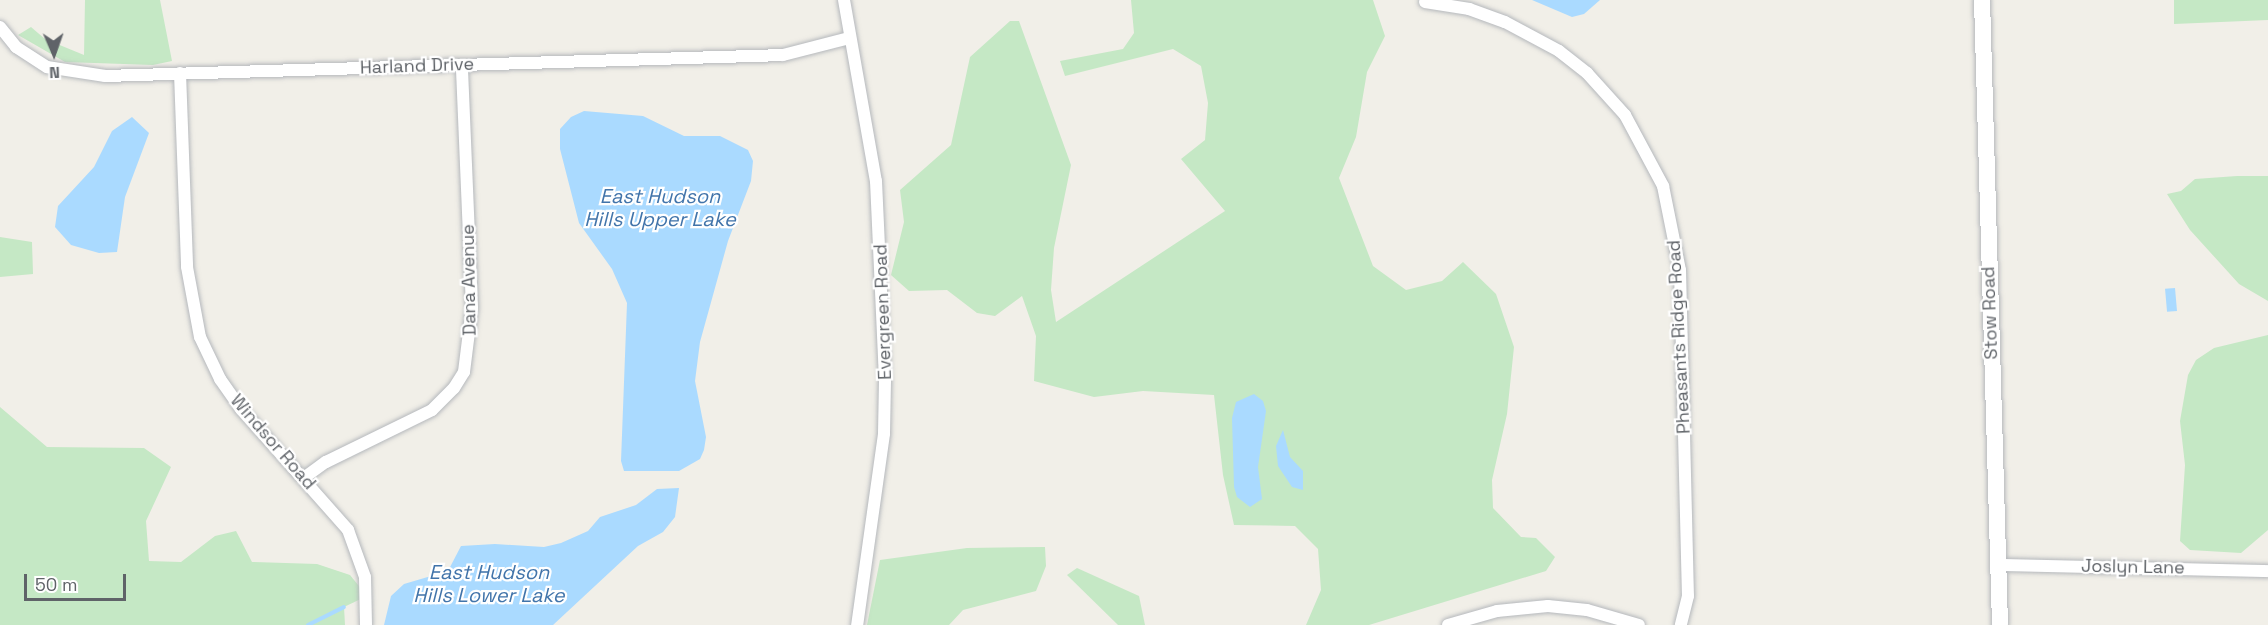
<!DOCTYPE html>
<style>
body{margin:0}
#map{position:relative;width:2268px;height:625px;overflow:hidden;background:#f1efe8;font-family:"Space Grotesk",sans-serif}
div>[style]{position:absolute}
.green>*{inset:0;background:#c5e8c5}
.water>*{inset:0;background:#aadaff;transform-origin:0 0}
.stream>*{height:4px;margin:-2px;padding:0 2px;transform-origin:2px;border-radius:2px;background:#aadaff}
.roads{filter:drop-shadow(0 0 2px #b5b8bc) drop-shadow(0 0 2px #b5b8bc)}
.minor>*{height:12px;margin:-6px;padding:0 6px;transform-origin:6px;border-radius:6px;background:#fff}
.tertiary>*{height:16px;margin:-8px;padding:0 8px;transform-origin:8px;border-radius:8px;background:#fff}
span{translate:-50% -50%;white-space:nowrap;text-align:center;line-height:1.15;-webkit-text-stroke:4.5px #fff;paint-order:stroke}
.street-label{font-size:18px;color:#5f6368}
.water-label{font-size:20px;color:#4174aa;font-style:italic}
.north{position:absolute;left:24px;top:24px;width:60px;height:60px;-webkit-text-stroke:4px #fff;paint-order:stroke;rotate:178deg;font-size:16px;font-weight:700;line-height:24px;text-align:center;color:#5f6368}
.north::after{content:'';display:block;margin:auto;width:21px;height:27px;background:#5f6368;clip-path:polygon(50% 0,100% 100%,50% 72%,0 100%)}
.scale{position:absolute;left:24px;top:574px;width:102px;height:27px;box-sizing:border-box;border:3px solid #5f6368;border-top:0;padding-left:8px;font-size:18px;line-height:21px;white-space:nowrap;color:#5f6368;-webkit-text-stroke:4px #fff;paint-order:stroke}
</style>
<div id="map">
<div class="green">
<i style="clip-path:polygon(85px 0,160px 0,172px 61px,153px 65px,65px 62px,18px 35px,31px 27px,45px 39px,84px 55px)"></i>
<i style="clip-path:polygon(1131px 0,1373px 0,1385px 36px,1367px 72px,1356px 137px,1339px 178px,1373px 266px,1406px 290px,1442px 281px,1463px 262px,1496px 294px,1514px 347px,1507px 414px,1492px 480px,1493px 508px,1521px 537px,1536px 538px,1555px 557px,1546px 571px,1369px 625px,1306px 625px,1321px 590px,1318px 549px,1295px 526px,1234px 525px,1223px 475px,1214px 395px,1143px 391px,1094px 397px,1034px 381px,1036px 336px,1022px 296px,995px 316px,977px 313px,947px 290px,909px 291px,891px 275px,904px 222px,900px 190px,951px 145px,970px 57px,1010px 21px,1019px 21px,1071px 165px,1054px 248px,1051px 290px,1056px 322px,1225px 211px,1181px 159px,1205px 140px,1208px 103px,1201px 66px,1173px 49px,1065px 76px,1060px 61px,1123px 49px,1134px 33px)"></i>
<i style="clip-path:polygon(2174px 0,2268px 0,2268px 20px,2174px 24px)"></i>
<i style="clip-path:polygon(2237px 176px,2268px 176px,2268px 301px,2239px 284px,2190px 230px,2167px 194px,2181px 191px,2195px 179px)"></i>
<i style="clip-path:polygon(0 237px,32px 242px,33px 274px,0 277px)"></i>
<i style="clip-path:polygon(2268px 335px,2268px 530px,2241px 553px,2190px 550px,2180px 541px,2185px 465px,2180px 421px,2188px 375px,2196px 360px,2214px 348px)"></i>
<i style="clip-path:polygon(0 407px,47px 447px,144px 448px,171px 467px,146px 521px,149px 561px,181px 562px,215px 536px,236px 531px,252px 562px,317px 564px,350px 575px,367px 596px,344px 607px,345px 625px,0 625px)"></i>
<i style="clip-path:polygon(1045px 547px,1046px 566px,1036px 591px,963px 610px,949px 625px,867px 625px,880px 560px,967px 548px)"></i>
<i style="clip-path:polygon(1077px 568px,1139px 596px,1145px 625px,1118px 625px,1067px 575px)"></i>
</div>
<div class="water">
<i style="clip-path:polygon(1532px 0,1600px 0,1584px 14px,1572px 17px)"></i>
<i style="clip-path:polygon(584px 111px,643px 116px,684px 136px,720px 136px,748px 150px,753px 161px,751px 181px,728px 241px,700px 342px,695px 381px,706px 437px,704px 450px,700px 459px,679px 471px,624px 471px,621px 461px,627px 303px,612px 269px,579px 223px,560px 149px,560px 129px,571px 117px)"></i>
<i style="clip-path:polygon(132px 117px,149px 133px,125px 197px,117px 252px,99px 253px,71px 245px,55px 227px,58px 206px,94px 167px,112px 131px)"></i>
<i style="left:2175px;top:288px;width:23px;height:10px;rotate:85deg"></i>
<i style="clip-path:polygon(1254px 394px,1263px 401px,1266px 411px,1258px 467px,1262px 499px,1250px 507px,1237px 497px,1234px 487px,1232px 418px,1236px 402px)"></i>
<i style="clip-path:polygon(1283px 430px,1290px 457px,1303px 471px,1303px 490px,1292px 487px,1278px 466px,1276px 446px)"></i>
<i style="clip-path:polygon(679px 488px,675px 517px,663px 532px,638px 546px,553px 625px,384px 625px,391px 596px,404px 584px,448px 571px,461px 546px,495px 544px,544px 547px,561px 543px,588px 531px,600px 517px,636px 505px,657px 489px)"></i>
</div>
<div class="stream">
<i style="left:308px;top:625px;width:40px;rotate:-26.6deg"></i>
</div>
<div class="roads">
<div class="minor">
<i style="left:844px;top:0;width:184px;rotate:80deg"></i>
<i style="left:876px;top:181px;width:200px;rotate:87.4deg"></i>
<i style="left:885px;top:381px;width:53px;rotate:91.1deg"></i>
<i style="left:884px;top:434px;width:193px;rotate:98deg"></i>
<i style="left:1425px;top:2px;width:45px;rotate:9deg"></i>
<i style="left:1469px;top:9px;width:38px;rotate:20deg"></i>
<i style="left:1505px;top:22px;width:61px;rotate:28.2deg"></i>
<i style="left:1559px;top:51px;width:36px;rotate:38deg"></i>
<i style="left:1587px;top:73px;width:57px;rotate:47.9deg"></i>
<i style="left:1625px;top:115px;width:81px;rotate:61.8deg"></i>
<i style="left:1663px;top:186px;width:86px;rotate:78.6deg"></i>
<i style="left:1680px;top:270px;width:326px;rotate:88.6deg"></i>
<i style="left:1688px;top:596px;width:30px;rotate:104deg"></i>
<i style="left:0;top:27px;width:26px;rotate:51deg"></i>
<i style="left:16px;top:47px;width:37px;rotate:33deg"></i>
<i style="left:47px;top:67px;width:59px;rotate:8.8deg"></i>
<i style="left:105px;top:76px;width:678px;rotate:-1.77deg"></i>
<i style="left:783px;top:55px;width:68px;rotate:-14.4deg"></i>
<i style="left:180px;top:73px;width:194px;rotate:87.9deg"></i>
<i style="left:187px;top:267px;width:71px;rotate:79.5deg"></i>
<i style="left:200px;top:337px;width:47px;rotate:64.5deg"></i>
<i style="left:220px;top:379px;width:37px;rotate:55deg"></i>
<i style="left:241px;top:409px;width:162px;rotate:48.5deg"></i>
<i style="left:348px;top:530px;width:50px;rotate:70.1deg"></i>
<i style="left:365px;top:577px;width:48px;rotate:88.8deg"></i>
<i style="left:305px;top:477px;width:26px;rotate:-36deg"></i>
<i style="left:326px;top:462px;width:118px;rotate:-26.1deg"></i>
<i style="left:432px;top:410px;width:31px;rotate:-45deg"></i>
<i style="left:454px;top:388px;width:19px;rotate:-58deg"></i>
<i style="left:464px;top:372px;width:64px;rotate:-82.9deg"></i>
<i style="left:472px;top:308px;width:243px;rotate:-92.4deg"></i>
<i style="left:1999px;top:565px;width:269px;rotate:1.3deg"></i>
<i style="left:1448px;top:625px;width:51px;rotate:-15.9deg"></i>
<i style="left:1497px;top:611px;width:51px;rotate:-5.6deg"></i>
<i style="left:1548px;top:606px;width:39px;rotate:6deg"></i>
<i style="left:1587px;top:610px;width:54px;rotate:16.1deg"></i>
</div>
<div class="tertiary">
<i style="left:1982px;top:0;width:625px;rotate:88.35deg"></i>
</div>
</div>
<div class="street-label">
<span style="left:417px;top:66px;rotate:-2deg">Harland Drive</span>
<span style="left:469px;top:280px;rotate:-91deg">Dana Avenue</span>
<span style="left:883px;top:312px;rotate:-92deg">Evergreen Road</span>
<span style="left:1990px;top:313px;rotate:-92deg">Stow Road</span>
<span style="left:1679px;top:337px;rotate:-93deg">Pheasants Ridge Road</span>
<span style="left:273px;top:442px;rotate:49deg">Windsor Road</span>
<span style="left:2133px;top:567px;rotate:1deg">Joslyn Lane</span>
</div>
<div class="water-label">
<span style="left:660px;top:208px">East Hudson<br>Hills Upper Lake</span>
<span style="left:489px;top:584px">East Hudson<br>Hills Lower Lake</span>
</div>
<div class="north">N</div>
<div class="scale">50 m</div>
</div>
